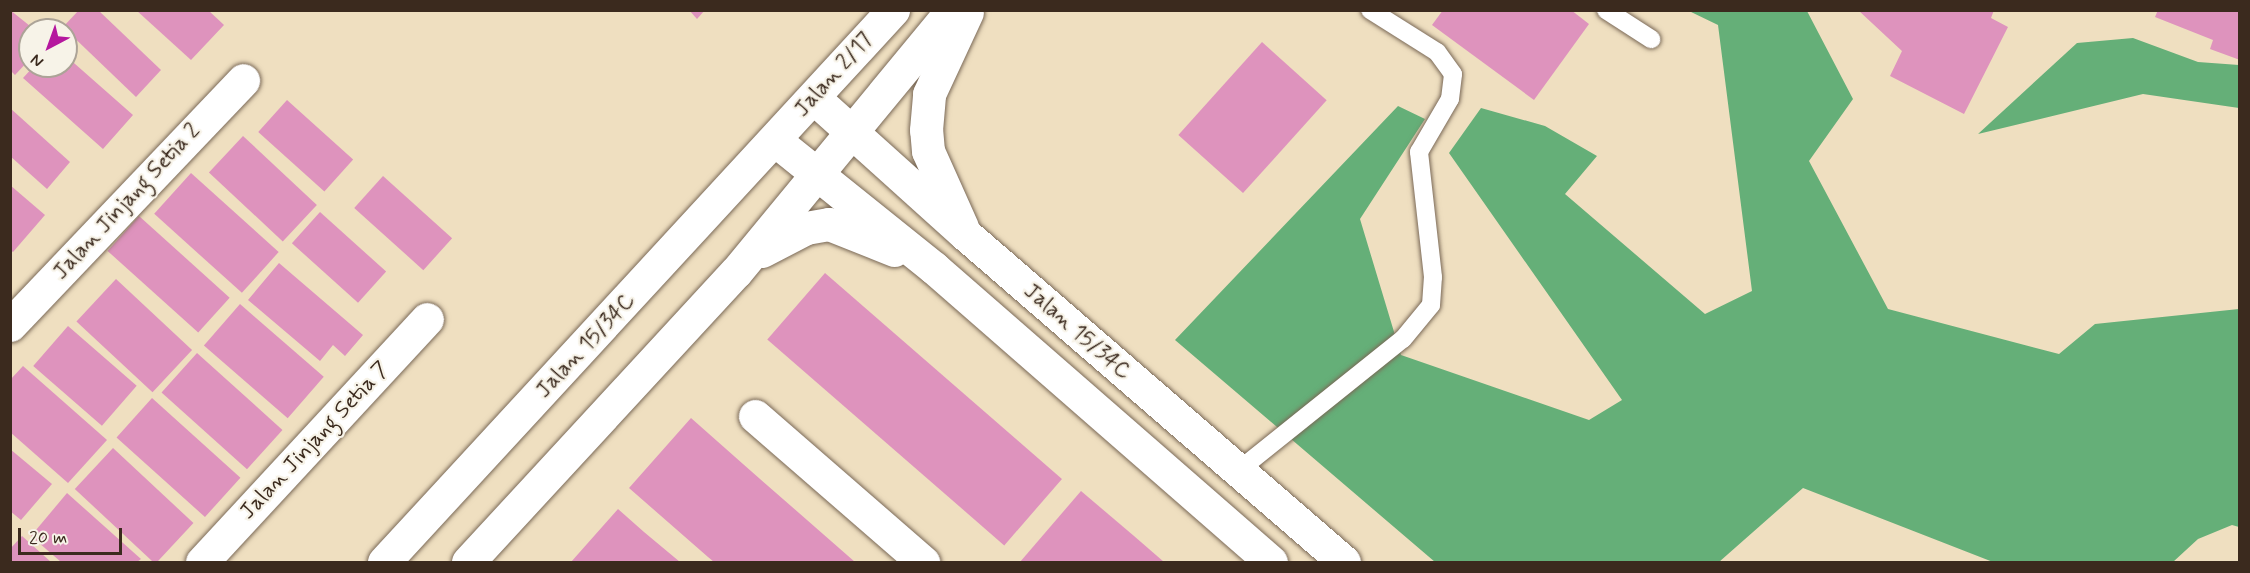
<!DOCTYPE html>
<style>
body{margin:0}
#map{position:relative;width:2250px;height:573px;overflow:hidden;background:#efdfc0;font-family:Mynerve,sans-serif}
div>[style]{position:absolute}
.forest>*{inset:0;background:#65af78}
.building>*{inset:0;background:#de93bd;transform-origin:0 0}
.roads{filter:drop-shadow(0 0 2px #7a6957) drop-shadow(0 0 2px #7a6957)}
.service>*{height:18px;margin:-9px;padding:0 9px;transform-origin:9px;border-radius:9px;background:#fff}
.minor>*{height:33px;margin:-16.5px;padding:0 16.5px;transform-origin:16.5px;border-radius:16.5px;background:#fff}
.tertiary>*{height:33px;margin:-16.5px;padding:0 16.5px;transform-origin:16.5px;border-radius:16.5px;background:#fff}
span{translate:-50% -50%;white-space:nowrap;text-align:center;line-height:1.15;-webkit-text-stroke:4.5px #f7f3e8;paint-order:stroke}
.street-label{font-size:22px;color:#3b2a1e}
.frame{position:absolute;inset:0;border:12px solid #3b2a1e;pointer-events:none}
.north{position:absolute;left:18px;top:18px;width:60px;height:60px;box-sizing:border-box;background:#f7f3e8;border:2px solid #aca397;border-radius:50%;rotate:221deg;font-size:16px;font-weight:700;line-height:24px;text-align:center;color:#3b2a1e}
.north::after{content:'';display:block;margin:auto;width:21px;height:27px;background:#b5179e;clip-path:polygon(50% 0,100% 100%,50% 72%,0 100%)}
.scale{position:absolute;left:18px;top:528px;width:104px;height:27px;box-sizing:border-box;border:3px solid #3b2a1e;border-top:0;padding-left:8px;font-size:18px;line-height:21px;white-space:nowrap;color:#3b2a1e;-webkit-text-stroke:4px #f7f3e8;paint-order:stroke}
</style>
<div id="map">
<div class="forest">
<i style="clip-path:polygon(1689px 11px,1807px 11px,1853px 99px,1809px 161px,1888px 309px,2059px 354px,2095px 324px,2239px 309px,2239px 527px,2232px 525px,2198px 539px,2173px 562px,1993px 562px,1803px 488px,1719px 562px,1435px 562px,1175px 340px,1398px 106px,1425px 119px,1360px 219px,1401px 355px,1589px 420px,1622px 400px,1449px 153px,1481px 108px,1545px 126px,1597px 156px,1565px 194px,1705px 314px,1752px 291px,1718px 25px)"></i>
<i style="clip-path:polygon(2133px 38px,2198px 62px,2239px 65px,2239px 108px,2143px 94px,1978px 134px,2077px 43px)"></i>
</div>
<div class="building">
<i style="clip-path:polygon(10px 10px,35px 30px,30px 30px,30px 59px,15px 75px,10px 70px)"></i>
<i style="clip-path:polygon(79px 10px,98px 10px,161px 70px,136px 97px,63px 27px)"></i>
<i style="clip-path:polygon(136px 10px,208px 10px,224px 25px,191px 60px)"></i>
<i style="clip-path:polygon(689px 10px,705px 10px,697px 19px)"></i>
<i style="clip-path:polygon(1443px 10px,1571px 10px,1589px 24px,1534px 100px,1432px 25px)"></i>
<i style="clip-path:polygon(1858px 10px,1994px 10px,1991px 18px,2008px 27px,1964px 114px,1890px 76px,1902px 51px)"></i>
<i style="clip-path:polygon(2158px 10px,2240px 10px,2240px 60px,2210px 49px,2213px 40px,2155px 17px)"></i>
<i style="left:1262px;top:42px;width:87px;height:125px;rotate:42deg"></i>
<i style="clip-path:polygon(66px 56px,133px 115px,103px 149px,23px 78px,34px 66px,66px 66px)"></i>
<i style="left:287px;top:100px;width:89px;height:43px;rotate:42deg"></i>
<i style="clip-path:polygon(10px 108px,70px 162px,47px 189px,10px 156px)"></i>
<i style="left:243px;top:136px;width:101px;height:50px;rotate:43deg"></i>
<i style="left:191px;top:173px;width:118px;height:55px;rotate:42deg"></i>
<i style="left:383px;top:176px;width:93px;height:43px;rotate:42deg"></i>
<i style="clip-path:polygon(10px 185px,45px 215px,13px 252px,10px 250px)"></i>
<i style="left:320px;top:212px;width:89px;height:42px;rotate:42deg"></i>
<i style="left:139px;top:216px;width:122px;height:47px;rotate:42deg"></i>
<i style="clip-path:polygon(279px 263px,363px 335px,345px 356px,333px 345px,320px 361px,248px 300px)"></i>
<i style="left:825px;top:273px;width:314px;height:88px;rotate:41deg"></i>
<i style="left:116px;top:279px;width:104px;height:58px;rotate:43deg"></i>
<i style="left:240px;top:304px;width:111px;height:55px;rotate:41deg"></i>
<i style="left:68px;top:326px;width:91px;height:53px;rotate:41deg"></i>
<i style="left:197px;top:353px;width:115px;height:53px;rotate:42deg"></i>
<i style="clip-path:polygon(23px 366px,107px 440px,68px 483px,10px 432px,10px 380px)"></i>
<i style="left:152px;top:398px;width:119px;height:53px;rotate:42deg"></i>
<i style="clip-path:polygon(691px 418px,743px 464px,855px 562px,714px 562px,708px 557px,629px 488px)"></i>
<i style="left:113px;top:448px;width:110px;height:56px;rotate:43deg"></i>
<i style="clip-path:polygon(10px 449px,52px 484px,21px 520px,10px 511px)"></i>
<i style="clip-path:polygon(1081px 491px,1134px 536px,1164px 562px,1020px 562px)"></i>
<i style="clip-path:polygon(67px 493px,141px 559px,137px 562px,61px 562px,31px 536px)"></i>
<i style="clip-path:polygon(618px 509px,644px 532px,680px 562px,571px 562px)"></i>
<i style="clip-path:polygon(22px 536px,51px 562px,10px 562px,10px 549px)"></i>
</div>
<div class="roads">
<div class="service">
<i style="left:1606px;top:10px;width:54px;rotate:32.8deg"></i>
<i style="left:1238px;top:471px;width:211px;rotate:-38.7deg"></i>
<i style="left:1403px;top:339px;width:44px;rotate:-50.5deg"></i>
<i style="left:1431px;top:305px;width:28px;rotate:-86deg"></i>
<i style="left:1433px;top:277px;width:126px;rotate:-96.4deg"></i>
<i style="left:1419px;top:152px;width:61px;rotate:-59.7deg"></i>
<i style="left:1450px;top:99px;width:25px;rotate:-83deg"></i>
<i style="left:1453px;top:74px;width:27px;rotate:-126deg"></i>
<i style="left:1437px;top:52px;width:79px;rotate:-147.9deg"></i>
</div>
<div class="minor">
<i style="left:10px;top:325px;width:338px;rotate:-46.4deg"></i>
<i style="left:755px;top:416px;width:223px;rotate:41deg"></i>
<i style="left:202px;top:562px;width:331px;rotate:-47.2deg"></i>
</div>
<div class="tertiary">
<i style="left:814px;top:98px;width:203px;rotate:42deg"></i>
<i style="left:965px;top:234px;width:501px;rotate:40.87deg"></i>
<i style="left:776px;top:141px;width:203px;rotate:38.8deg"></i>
<i style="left:934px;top:268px;width:447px;rotate:41.1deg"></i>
<i style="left:962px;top:227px;width:83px;rotate:-114.1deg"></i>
<i style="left:928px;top:151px;width:21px;rotate:-95deg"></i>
<i style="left:926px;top:130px;width:36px;rotate:-85deg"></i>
<i style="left:929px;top:94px;width:90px;rotate:-65.1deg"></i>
<i style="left:762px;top:251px;width:50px;rotate:-27.6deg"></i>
<i style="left:806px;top:228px;width:23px;rotate:-10deg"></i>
<i style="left:829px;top:224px;width:70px;rotate:21.8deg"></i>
<i style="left:384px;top:562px;width:751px;rotate:-47.32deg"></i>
<i style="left:468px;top:562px;width:395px;rotate:-47.3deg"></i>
<i style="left:736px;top:272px;width:340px;rotate:-50.5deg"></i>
</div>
</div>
<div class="street-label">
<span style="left:834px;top:75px;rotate:-48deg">Jalan 2/17</span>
<span style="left:127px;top:202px;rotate:-47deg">Jalan Jinjang Setia 2</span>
<span style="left:1077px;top:332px;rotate:41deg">Jalan 15/34C</span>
<span style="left:586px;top:346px;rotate:-47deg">Jalan 15/34C</span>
<span style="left:315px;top:441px;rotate:-47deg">Jalan Jinjang Setia 7</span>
</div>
<div class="frame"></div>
<div class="north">N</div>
<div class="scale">20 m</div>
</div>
